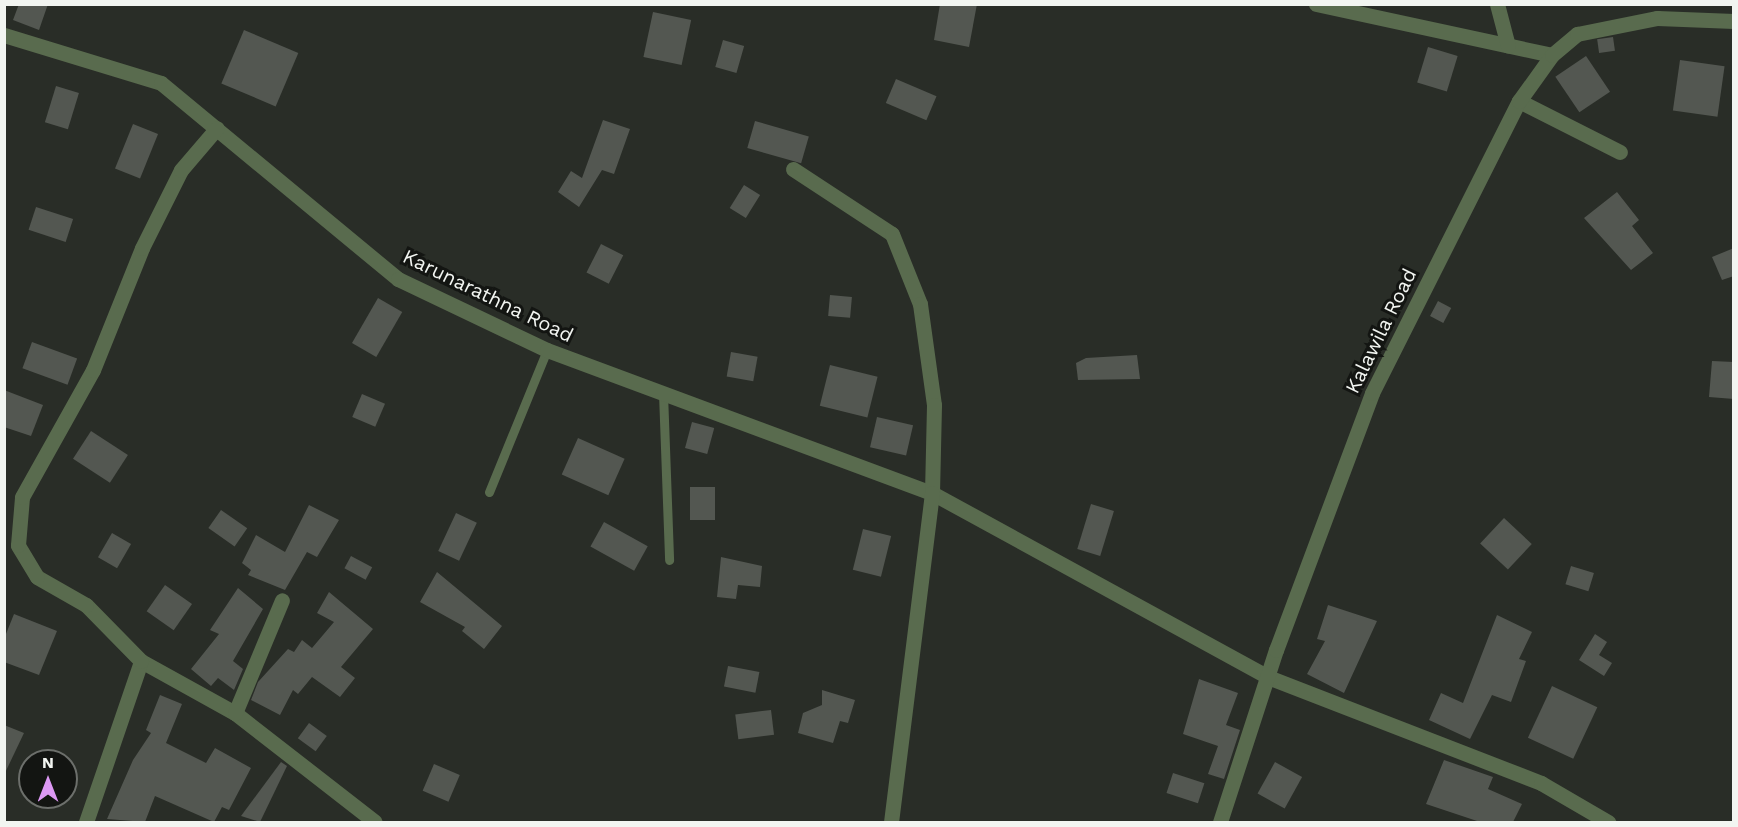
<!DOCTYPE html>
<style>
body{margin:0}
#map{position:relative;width:1738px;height:827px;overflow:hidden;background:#292d27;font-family:"Work Sans",sans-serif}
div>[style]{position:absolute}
.building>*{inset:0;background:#535751;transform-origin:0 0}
.lane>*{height:9px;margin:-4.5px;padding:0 4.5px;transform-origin:4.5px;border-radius:4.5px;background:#596b4e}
.street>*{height:15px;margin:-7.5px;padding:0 7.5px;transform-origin:7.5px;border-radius:7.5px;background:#596b4e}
span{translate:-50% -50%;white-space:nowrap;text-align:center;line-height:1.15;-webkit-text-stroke:6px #131512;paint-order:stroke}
.street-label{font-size:20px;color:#f2f5f1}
.frame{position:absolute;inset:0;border:6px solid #f2f5f1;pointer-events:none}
.north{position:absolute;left:18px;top:749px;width:60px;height:60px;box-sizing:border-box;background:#131512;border:2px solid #6c6f6b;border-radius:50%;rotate:0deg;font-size:16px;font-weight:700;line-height:24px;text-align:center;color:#f2f5f1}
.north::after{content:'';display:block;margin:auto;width:21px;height:27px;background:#dd99f4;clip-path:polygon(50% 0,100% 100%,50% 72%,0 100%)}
</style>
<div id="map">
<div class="building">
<i style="clip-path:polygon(19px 4px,48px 4px,39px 30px,13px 20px)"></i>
<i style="clip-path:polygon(940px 4px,977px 4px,969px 47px,934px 40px)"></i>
<i style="left:653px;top:12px;width:39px;height:46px;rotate:12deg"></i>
<i style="left:244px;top:30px;width:59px;height:58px;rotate:23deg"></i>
<i style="left:1613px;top:37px;width:14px;height:16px;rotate:82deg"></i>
<i style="left:723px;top:40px;width:22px;height:28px;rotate:16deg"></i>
<i style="left:1428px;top:47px;width:31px;height:37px;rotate:17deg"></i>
<i style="left:1586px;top:56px;width:43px;height:37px;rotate:56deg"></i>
<i style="left:1680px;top:60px;width:45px;height:51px;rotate:8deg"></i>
<i style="left:896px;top:79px;width:44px;height:26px;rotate:23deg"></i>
<i style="left:56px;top:86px;width:24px;height:38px;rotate:17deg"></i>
<i style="clip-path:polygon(603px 120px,630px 129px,614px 174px,602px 170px,579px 207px,558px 192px,571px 171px,582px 178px)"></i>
<i style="left:755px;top:121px;width:56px;height:28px;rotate:16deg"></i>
<i style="left:133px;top:124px;width:27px;height:48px;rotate:22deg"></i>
<i style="left:744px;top:185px;width:19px;height:27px;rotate:32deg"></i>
<i style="clip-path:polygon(1617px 192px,1639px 220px,1632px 226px,1653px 253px,1631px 270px,1584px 218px)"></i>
<i style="left:36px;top:207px;width:39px;height:24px;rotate:18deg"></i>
<i style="left:601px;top:244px;width:25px;height:32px;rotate:27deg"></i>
<i style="clip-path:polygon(1734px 248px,1734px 276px,1722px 280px,1712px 257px)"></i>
<i style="left:830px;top:295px;width:22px;height:21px;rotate:5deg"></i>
<i style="left:378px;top:298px;width:28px;height:52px;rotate:30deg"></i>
<i style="left:1438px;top:301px;width:15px;height:17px;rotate:28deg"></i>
<i style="left:32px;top:342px;width:48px;height:28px;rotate:20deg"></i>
<i style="left:731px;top:352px;width:27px;height:25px;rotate:10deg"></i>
<i style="clip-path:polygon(1137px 355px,1140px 379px,1078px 380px,1076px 363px,1086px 358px)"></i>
<i style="clip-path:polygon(1712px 361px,1734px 362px,1734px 399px,1709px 397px)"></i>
<i style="left:830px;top:365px;width:49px;height:42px;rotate:14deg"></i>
<i style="clip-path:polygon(4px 390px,43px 405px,31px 436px,4px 427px)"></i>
<i style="left:362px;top:394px;width:25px;height:25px;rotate:23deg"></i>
<i style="left:877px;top:417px;width:37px;height:31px;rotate:13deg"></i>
<i style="left:692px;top:422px;width:23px;height:27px;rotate:15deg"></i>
<i style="left:91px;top:431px;width:44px;height:33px;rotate:33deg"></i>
<i style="left:578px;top:438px;width:51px;height:40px;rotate:24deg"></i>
<i style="left:690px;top:487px;width:25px;height:33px"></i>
<i style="left:1091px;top:504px;width:24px;height:47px;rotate:17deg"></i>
<i style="clip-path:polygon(309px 505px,339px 520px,317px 557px,307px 552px,285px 590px,248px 575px,251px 570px,242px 563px,256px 535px,285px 552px)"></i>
<i style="left:221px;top:510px;width:32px;height:22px;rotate:35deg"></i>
<i style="left:456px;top:513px;width:23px;height:42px;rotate:25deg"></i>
<i style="left:1504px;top:518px;width:38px;height:35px;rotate:43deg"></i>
<i style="left:604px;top:522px;width:50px;height:28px;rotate:29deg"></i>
<i style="left:863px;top:529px;width:29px;height:42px;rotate:14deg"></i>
<i style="left:112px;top:533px;width:22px;height:28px;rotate:30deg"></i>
<i style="left:351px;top:556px;width:24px;height:14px;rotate:28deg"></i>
<i style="clip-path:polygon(721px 557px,762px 566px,760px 587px,738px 585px,736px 599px,717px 597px)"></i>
<i style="left:1571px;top:566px;width:24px;height:19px;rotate:17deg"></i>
<i style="clip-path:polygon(437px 572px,502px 626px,484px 649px,462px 631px,465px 627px,420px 602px)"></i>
<i style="left:165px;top:585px;width:33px;height:32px;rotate:35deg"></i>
<i style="clip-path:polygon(238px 588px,263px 609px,233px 661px,243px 669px,234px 690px,218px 678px,211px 686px,191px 669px,219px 634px,210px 630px)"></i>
<i style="clip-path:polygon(329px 592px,373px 629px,341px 667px,355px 678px,340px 697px,312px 677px,298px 694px,293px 690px,280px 715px,251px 700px,258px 682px,288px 649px,294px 652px,302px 640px,312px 648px,334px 622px,317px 613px)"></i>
<i style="clip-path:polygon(1328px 605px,1377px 621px,1344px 693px,1307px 674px,1325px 641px,1317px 639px)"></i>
<i style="clip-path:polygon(14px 614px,57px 631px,39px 675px,4px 662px,4px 639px)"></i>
<i style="clip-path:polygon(1497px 615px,1532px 632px,1519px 659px,1526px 661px,1511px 702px,1492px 695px,1470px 739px,1429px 720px,1441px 693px,1463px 703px)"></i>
<i style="clip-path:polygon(1595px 634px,1607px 642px,1599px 655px,1612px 663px,1604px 676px,1579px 660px)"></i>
<i style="left:728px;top:666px;width:32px;height:21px;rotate:11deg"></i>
<i style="clip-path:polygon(1199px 679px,1238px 693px,1226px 725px,1240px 730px,1224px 779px,1208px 774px,1218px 746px,1183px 734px)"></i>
<i style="left:1552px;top:686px;width:50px;height:57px;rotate:25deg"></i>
<i style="clip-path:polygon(822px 690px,855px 700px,848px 723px,840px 721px,833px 743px,798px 733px,803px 713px,822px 705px)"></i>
<i style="clip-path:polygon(160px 695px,182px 704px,166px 743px,206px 763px,215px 748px,251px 768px,229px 810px,222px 807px,214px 822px,155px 796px,145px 822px,107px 819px,133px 760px,151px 733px,146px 730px)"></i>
<i style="left:771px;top:710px;width:25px;height:36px;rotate:83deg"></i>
<i style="left:309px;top:723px;width:22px;height:19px;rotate:36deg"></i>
<i style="clip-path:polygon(4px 725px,24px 733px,4px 775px)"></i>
<i style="clip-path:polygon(1444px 760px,1493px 777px,1488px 789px,1522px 804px,1513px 822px,1480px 822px,1426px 804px)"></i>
<i style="clip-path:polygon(281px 762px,287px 766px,260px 822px,241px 816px)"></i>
<i style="left:1275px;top:762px;width:31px;height:36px;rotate:29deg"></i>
<i style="left:434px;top:764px;width:28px;height:29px;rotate:23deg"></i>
<i style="left:1173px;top:773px;width:33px;height:21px;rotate:18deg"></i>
</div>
<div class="lane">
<i style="left:663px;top:393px;width:167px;rotate:87.9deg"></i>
<i style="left:489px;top:492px;width:153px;rotate:-67.8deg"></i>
</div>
<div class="street">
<i style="left:1316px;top:4px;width:241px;rotate:12.2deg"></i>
<i style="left:1497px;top:4px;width:43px;rotate:75.3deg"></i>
<i style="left:4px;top:35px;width:164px;rotate:17deg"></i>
<i style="left:161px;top:83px;width:308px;rotate:39.6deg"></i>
<i style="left:398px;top:279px;width:165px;rotate:25.5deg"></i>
<i style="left:547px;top:350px;width:411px;rotate:20.4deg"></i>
<i style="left:932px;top:493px;width:383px;rotate:28.7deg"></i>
<i style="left:1268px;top:677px;width:293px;rotate:21.2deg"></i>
<i style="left:1541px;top:783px;width:78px;rotate:30.2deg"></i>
<i style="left:1519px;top:101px;width:113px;rotate:26.8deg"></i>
<i style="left:793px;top:169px;width:118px;rotate:33.3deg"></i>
<i style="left:892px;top:234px;width:75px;rotate:68.2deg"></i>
<i style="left:920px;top:304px;width:102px;rotate:82.1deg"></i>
<i style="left:934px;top:405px;width:88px;rotate:91.3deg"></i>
<i style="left:932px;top:493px;width:332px;rotate:97.1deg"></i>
<i style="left:141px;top:661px;width:107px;rotate:29deg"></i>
<i style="left:235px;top:713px;width:177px;rotate:37.9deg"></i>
<i style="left:235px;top:713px;width:122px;rotate:-67.4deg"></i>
<i style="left:86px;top:822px;width:170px;rotate:-71.1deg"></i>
<i style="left:141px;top:661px;width:78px;rotate:-134.5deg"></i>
<i style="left:86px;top:605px;width:56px;rotate:-150.3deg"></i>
<i style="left:37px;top:577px;width:37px;rotate:-121deg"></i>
<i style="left:18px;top:545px;width:48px;rotate:-85.2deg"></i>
<i style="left:22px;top:497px;width:145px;rotate:-60.8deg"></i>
<i style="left:93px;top:370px;width:131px;rotate:-68.1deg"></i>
<i style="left:142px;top:248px;width:87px;rotate:-63.4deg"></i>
<i style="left:181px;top:170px;width:55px;rotate:-49.4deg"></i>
<i style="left:1220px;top:822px;width:181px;rotate:-72deg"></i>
<i style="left:1276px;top:650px;width:274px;rotate:-69.5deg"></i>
<i style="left:1372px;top:393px;width:327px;rotate:-63.3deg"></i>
<i style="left:1519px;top:101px;width:57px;rotate:-54.3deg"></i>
<i style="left:1552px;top:55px;width:33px;rotate:-40deg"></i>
<i style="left:1577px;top:34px;width:82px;rotate:-11.3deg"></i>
<i style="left:1657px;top:18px;width:77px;rotate:2.2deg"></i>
</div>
<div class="street-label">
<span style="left:488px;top:296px;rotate:26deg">Karunarathna Road</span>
<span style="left:1381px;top:331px;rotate:-64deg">Kalawila Road</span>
</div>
<div class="frame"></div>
<div class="north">N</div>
</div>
